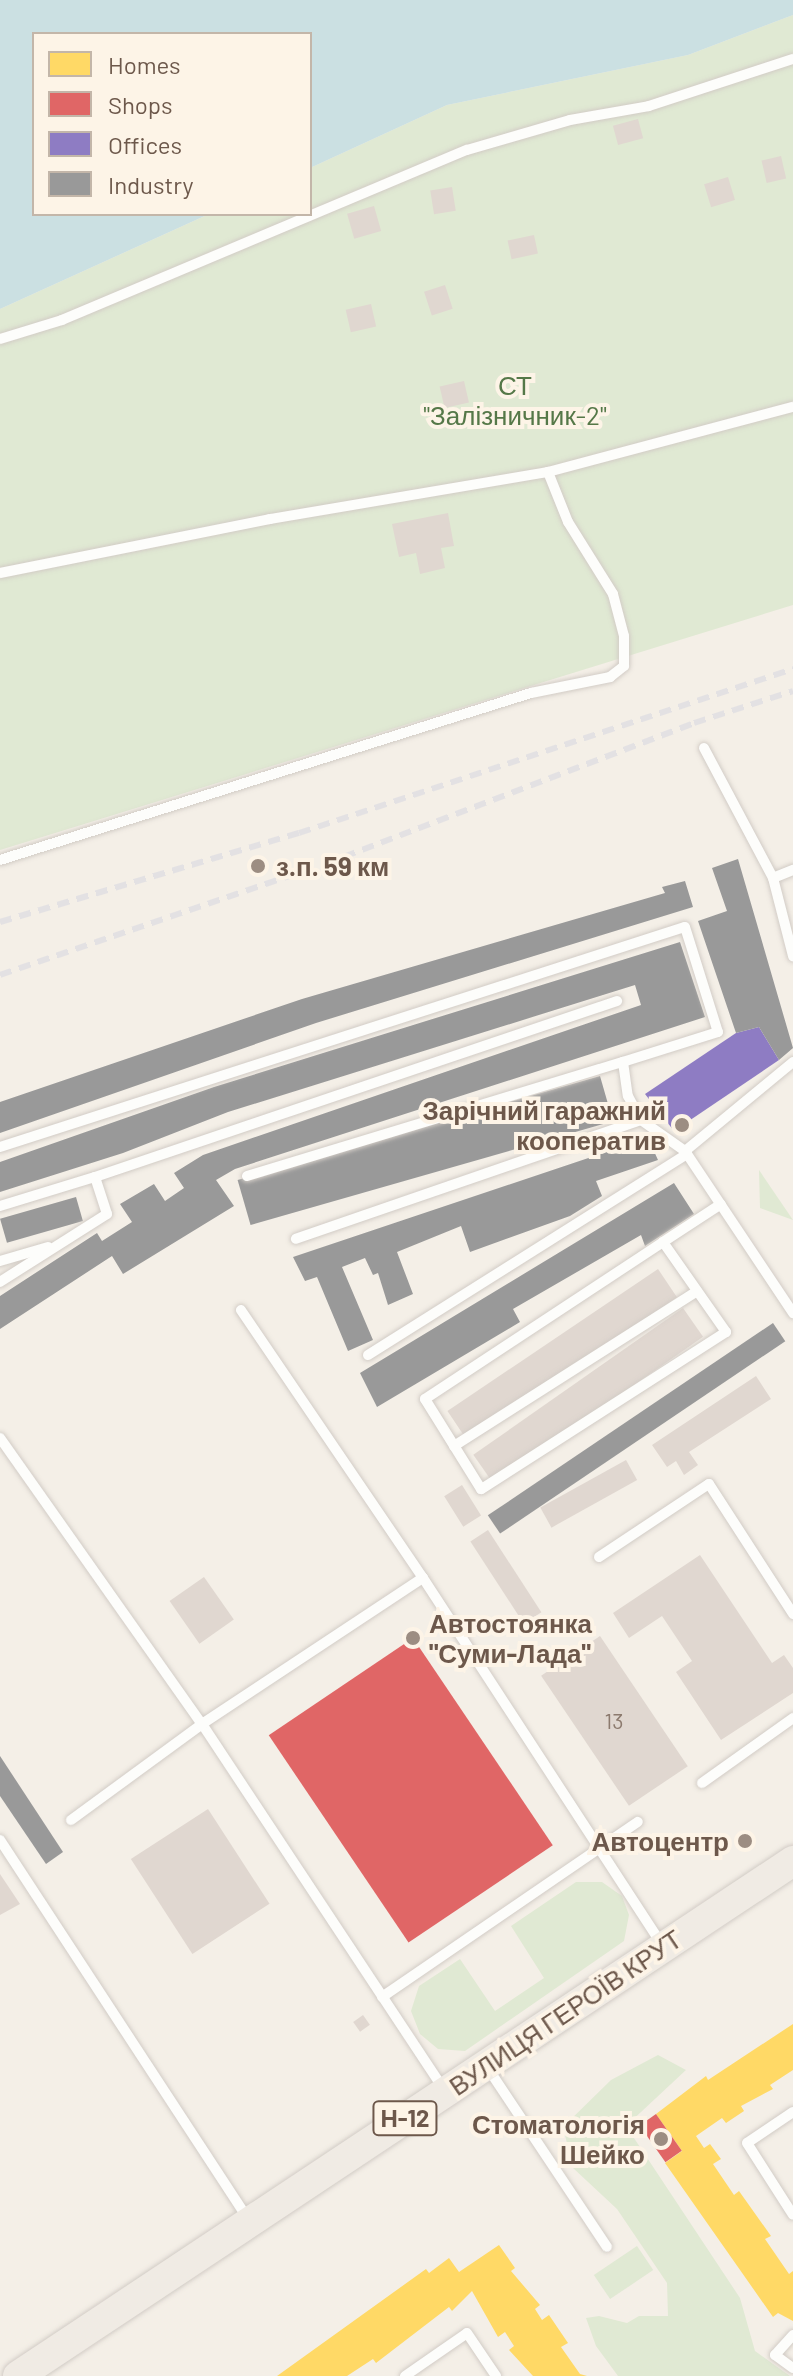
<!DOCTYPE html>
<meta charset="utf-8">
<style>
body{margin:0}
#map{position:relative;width:793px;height:2376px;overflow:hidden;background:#f4efe7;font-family:Barlow,sans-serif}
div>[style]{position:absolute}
.green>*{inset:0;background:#e0e9d3;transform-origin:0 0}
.water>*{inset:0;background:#cbe0e2}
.homes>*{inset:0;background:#ffd966}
.shops>*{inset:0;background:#e06666;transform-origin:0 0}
.offices>*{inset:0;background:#8e7cc3}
.industry>*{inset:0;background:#999;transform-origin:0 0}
.building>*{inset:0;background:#e0d7d0;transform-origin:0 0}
.roads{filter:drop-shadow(0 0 2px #d2ccc6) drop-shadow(0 0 2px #d2ccc6)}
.lane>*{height:10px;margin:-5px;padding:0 5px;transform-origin:5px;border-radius:5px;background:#fdfdfb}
.primary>*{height:30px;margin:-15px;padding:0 15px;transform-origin:15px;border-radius:15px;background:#f0ebe4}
.rail>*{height:6px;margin-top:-3px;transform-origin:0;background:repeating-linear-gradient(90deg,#e3e1e3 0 12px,transparent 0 20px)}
.dots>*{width:22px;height:22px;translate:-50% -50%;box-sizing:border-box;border:4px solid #fdf4e7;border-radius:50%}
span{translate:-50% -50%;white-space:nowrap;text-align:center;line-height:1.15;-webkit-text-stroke:8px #fdf4e7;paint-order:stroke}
.number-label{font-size:22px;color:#8c7a6e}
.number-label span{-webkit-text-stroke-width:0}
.shield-label span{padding:2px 6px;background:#fdf4e7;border:2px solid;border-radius:6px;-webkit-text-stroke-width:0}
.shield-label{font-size:24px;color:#6d584b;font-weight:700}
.park-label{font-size:26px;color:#557848}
.poi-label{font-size:26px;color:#6d584b;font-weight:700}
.left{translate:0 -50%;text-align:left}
.right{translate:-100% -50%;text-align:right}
.street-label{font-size:26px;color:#6d584b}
.legend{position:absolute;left:32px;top:32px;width:280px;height:184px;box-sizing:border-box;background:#fdf4e7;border:2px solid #c3b6a9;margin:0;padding:10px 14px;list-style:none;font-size:24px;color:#6d584b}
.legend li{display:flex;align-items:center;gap:16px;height:40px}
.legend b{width:40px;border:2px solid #c3b6a9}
</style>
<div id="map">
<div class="green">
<i style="clip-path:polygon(793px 15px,793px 605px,0 850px,0 309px,209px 214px,310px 214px,310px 168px,447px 105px,688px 55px)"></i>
<i style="clip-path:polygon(759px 1170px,793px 1220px,760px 1208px)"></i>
<i style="clip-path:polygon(576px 1882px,602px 1882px,622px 1896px,629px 1915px,624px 1941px,465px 2051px,438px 2049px,420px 2034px,411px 2011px,419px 1986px,460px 1959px,495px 2011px,544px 1978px,511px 1926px)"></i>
<i style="clip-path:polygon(658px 2055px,686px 2070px,626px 2126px,740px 2298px,755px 2351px,790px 2376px,618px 2376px,596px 2346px,586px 2318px,599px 2316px,627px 2323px,639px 2316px,668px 2316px,667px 2283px,617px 2209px,573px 2168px,563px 2127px,611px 2080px)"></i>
<i style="left:637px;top:2246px;width:29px;height:52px;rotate:56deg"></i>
</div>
<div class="water">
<i style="clip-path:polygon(0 0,793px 0,793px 15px,688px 55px,447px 105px,310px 168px,310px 34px,34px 34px,34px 214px,209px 214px,0 309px)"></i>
</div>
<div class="homes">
<i style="clip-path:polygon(793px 2024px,793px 2070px,770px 2085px,773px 2089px,741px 2106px,744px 2111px,726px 2123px,722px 2118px,696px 2136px,704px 2148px,710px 2144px,721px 2159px,713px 2164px,734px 2195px,739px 2191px,771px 2236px,765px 2239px,789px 2274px,793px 2271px,793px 2321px,778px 2313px,773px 2317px,665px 2163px,682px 2151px,656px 2114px,706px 2076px,708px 2080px)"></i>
<i style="clip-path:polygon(499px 2245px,515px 2268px,511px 2271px,540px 2305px,535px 2309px,542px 2320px,549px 2315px,568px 2343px,561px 2347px,580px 2374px,587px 2376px,533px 2376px,509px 2350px,514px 2346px,505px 2332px,498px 2337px,472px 2291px,452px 2311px,449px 2307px,376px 2363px,373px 2359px,347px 2376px,277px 2376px,426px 2269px,429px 2273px,449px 2258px,459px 2272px)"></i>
</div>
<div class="shops">
<i style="left:413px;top:1638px;width:250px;height:174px;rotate:56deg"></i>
<i style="left:656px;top:2114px;width:45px;height:20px;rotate:55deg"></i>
</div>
<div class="offices">
<i style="clip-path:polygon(759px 1027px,779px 1060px,674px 1131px,645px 1094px,736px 1033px)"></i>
</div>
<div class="industry">
<i style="clip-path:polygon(738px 859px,793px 1048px,779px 1060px,759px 1027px,736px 1033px,698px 921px,727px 911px,712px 868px)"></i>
<i style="clip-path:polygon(685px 881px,693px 907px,316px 1023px,0 1133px,0 1102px,302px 999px,665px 893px,662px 887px)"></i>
<i style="clip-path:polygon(680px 942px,705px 1017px,235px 1169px,216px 1180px,234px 1206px,123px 1274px,112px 1256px,0 1329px,0 1296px,97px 1233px,102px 1241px,132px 1222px,120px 1204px,154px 1184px,165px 1201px,184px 1188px,174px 1173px,203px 1155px,641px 1005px,635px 985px,228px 1112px,123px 1153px,0 1192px,0 1162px,214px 1087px)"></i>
<i style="left:600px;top:1076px;width:47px;height:377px;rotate:74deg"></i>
<i style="clip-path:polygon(648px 1138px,658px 1160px,596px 1181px,602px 1196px,570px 1216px,470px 1252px,461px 1226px,397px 1252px,413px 1294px,388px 1305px,378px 1273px,373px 1275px,365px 1258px,342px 1267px,373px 1340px,348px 1351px,317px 1277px,305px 1281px,293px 1257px)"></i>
<i style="clip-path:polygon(674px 1183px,694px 1214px,645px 1246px,641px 1235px,513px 1309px,520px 1322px,377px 1407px,360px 1373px)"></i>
<i style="left:76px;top:1197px;width:25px;height:79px;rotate:74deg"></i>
<i style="left:773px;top:1323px;width:22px;height:344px;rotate:56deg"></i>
<i style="clip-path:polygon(0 1756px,63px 1852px,46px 1864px,0 1796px)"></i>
</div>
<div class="building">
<i style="left:638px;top:119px;width:20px;height:26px;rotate:75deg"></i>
<i style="left:781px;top:156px;width:23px;height:20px;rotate:77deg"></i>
<i style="left:728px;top:177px;width:24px;height:25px;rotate:73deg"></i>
<i style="left:452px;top:187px;width:24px;height:22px;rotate:81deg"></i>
<i style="left:374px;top:206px;width:26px;height:28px;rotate:74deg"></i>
<i style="left:534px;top:235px;width:19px;height:27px;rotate:78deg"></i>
<i style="left:445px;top:285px;width:25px;height:22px;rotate:72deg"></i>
<i style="left:371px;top:304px;width:23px;height:26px;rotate:77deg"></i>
<i style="left:464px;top:381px;width:22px;height:25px;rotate:77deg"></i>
<i style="clip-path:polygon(448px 513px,454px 546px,441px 548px,445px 568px,420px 574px,416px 553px,399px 557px,392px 524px)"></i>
<i style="left:658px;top:1269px;width:34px;height:254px;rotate:56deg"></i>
<i style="left:683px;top:1308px;width:35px;height:256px;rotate:55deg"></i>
<i style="clip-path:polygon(756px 1376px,771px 1399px,689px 1452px,698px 1465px,684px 1475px,676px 1461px,667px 1467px,652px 1445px)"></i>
<i style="left:626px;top:1460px;width:23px;height:98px;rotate:61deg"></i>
<i style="left:462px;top:1485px;width:36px;height:21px;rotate:58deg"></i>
<i style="left:488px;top:1530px;width:98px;height:21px;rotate:57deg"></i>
<i style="clip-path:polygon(700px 1555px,772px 1663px,784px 1655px,793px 1668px,793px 1693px,721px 1740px,676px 1672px,692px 1661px,662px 1616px,629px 1638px,613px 1613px)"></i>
<i style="left:204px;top:1577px;width:52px;height:42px;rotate:55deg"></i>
<i style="left:600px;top:1636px;width:157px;height:71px;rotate:56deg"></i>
<i style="left:208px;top:1809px;width:113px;height:92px;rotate:57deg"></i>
<i style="clip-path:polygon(0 1874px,20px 1904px,0 1915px)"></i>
<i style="left:363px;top:2015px;width:12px;height:12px;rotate:55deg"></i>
</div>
<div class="roads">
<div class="lane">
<i style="left:0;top:339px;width:65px;rotate:-17deg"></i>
<i style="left:62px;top:320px;width:439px;rotate:-22.8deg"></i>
<i style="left:467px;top:150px;width:107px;rotate:-16.2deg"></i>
<i style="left:570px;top:120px;width:80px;rotate:-10deg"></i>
<i style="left:649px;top:106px;width:151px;rotate:-18.1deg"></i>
<i style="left:0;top:573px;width:275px;rotate:-11.3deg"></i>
<i style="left:270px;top:519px;width:282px;rotate:-9.6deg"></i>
<i style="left:548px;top:472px;width:253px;rotate:-14.9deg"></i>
<i style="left:704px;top:748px;width:147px;rotate:62deg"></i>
<i style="left:773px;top:878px;width:81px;rotate:75.6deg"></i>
<i style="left:0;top:860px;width:557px;rotate:-17.46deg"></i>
<i style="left:531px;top:693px;width:81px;rotate:-11.4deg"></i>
<i style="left:610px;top:677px;width:18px;rotate:-38deg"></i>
<i style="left:624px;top:666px;width:30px;rotate:-90deg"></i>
<i style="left:624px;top:636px;width:43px;rotate:-104.7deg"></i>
<i style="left:613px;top:594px;width:85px;rotate:-122deg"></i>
<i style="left:568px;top:522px;width:54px;rotate:-111.8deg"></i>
<i style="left:773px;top:878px;width:22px;rotate:-22deg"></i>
<i style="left:793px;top:1062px;width:140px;rotate:140.5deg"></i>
<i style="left:685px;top:1151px;width:195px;rotate:56.3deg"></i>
<i style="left:641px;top:1120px;width:54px;rotate:35.2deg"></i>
<i style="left:0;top:1147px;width:719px;rotate:-17.81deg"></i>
<i style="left:685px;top:927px;width:110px;rotate:72.6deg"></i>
<i style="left:718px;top:1032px;width:100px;rotate:162.5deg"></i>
<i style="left:623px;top:1062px;width:34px;rotate:82deg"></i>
<i style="left:628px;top:1096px;width:27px;rotate:62deg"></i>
<i style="left:641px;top:1120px;width:365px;rotate:161deg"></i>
<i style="left:247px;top:1176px;width:393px;rotate:-16.9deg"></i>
<i style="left:95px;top:1177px;width:551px;rotate:-18.63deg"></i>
<i style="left:0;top:1206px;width:99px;rotate:-17deg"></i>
<i style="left:95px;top:1177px;width:39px;rotate:72deg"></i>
<i style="left:107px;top:1214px;width:127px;rotate:147.6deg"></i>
<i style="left:663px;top:1242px;width:110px;rotate:55deg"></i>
<i style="left:726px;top:1332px;width:291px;rotate:147.3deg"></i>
<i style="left:481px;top:1489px;width:106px;rotate:-121.9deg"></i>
<i style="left:425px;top:1399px;width:285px;rotate:-33.4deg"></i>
<i style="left:663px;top:1242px;width:69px;rotate:-33.2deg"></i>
<i style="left:0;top:1261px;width:50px;rotate:-16.3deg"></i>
<i style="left:368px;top:1355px;width:377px;rotate:-32.2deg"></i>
<i style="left:0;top:1438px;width:350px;rotate:54.8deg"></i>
<i style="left:202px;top:1724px;width:439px;rotate:56.5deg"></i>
<i style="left:454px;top:1446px;width:288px;rotate:-32.5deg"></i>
<i style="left:599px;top:1557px;width:132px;rotate:-33.6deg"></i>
<i style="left:709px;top:1484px;width:155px;rotate:57.1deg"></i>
<i style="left:423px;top:1578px;width:438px;rotate:56.9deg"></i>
<i style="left:702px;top:1783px;width:112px;rotate:-35.5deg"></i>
<i style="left:71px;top:1820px;width:162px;rotate:-36.2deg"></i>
<i style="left:202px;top:1724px;width:265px;rotate:-33.5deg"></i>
<i style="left:423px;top:1578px;width:324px;rotate:-124.2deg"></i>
<i style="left:0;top:1840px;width:454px;rotate:56.8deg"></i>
<i style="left:382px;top:1997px;width:310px;rotate:-34.4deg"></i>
<i style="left:487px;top:2067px;width:216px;rotate:56.3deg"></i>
<i style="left:793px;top:2112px;width:55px;rotate:146deg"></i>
<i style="left:747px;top:2143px;width:85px;rotate:57.4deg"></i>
<i style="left:793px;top:2335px;width:27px;rotate:132deg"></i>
<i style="left:775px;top:2355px;width:22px;rotate:36deg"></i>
<i style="left:405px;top:2376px;width:75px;rotate:-34.7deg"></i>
<i style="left:467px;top:2333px;width:52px;rotate:56deg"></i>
</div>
<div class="primary">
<i style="left:18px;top:2376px;width:931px;rotate:-33.6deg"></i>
</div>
</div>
<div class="rail">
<i style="left:0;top:922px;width:312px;rotate:-16.6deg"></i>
<i style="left:299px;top:833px;width:521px;rotate:-18.37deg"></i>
<i style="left:0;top:975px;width:343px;rotate:-18.9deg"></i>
<i style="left:325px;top:864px;width:395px;rotate:-20.9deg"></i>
<i style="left:694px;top:723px;width:104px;rotate:-17.9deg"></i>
</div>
<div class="dots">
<i style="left:258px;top:866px;background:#9c8d82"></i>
<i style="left:682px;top:1125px;background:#9c8d82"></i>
<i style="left:413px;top:1638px;background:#9c8d82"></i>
<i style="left:745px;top:1841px;background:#9c8d82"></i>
<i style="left:661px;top:2139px;background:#9c8d82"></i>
</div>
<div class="number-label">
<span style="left:614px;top:1721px">13</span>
</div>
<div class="shield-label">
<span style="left:405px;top:2118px">Н-12</span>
</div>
<div class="park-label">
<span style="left:515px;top:400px">СТ<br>"Залізничник-2"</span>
</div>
<div class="poi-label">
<span class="left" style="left:276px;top:866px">з.п. 59 км</span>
<span class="right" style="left:666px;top:1125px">Зарічний гаражний<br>кооператив</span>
<span class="left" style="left:429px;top:1638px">Автостоянка<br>"Суми-Лада"</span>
<span class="right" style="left:729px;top:1841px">Автоцентр</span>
<span class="right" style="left:645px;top:2139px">Стоматологія<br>Шейко</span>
</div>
<div class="street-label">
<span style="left:565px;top:2012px;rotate:-34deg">ВУЛИЦЯ ГЕРОЇВ КРУТ</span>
</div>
<ul class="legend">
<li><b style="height:22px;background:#ffd966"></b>Homes</li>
<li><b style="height:22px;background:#e06666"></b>Shops</li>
<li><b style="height:22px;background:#8e7cc3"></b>Offices</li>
<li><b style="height:22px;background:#999"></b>Industry</li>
</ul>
</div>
